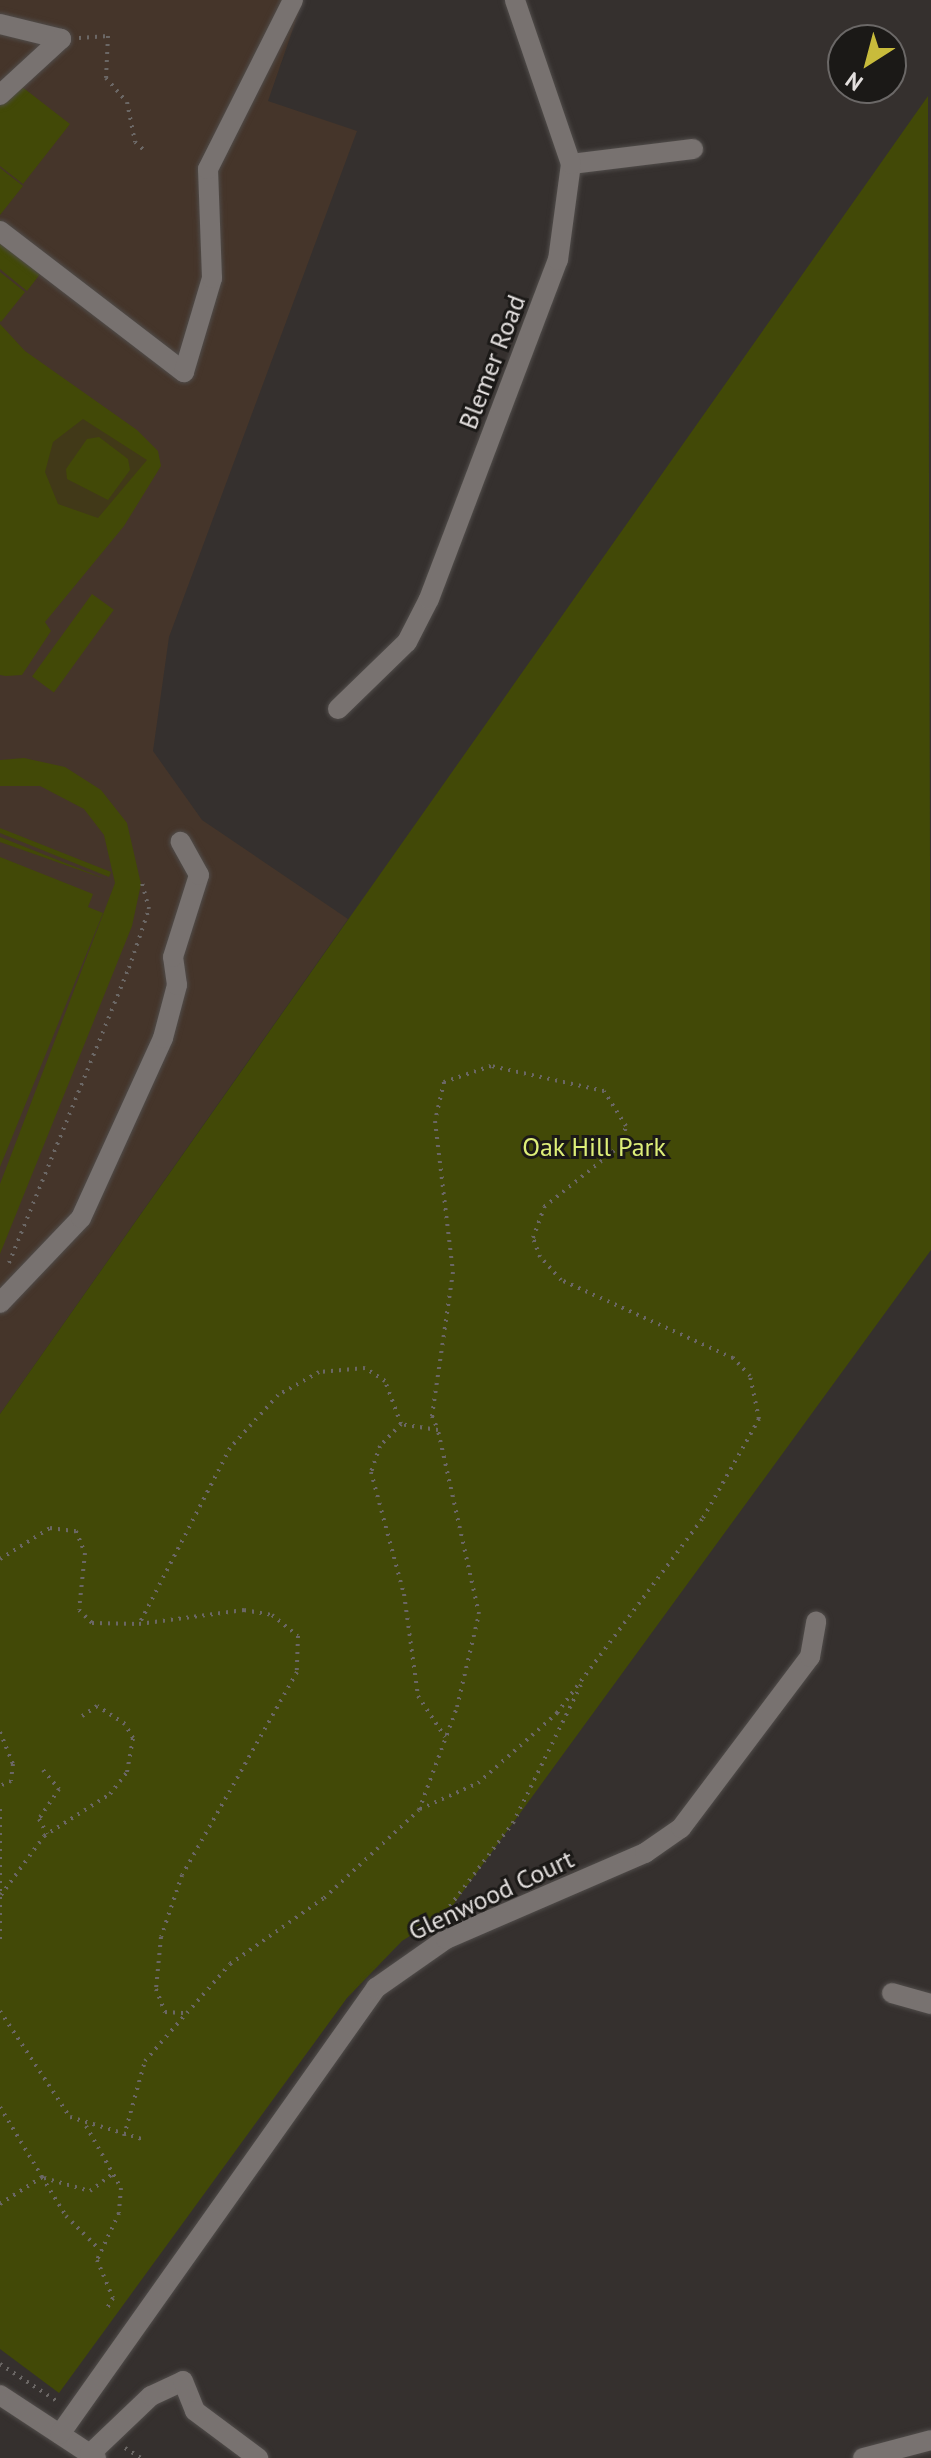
<!DOCTYPE html>
<style>
body{margin:0}
#map{position:relative;width:931px;height:2458px;overflow:hidden;background:#35302e;font-family:"PT Sans",sans-serif}
div>[style]{position:absolute}
.education>*{inset:0;background:#45352a}
.green>*{inset:0;background:#424907;transform-origin:0 0}
.sand>*{inset:0;background:#413918}
.path>*{height:4px;margin-top:-2px;transform-origin:0;background:repeating-linear-gradient(90deg,#6b6765 0 2px,transparent 0 8px)}
.roads{filter:drop-shadow(0 0 2px #504c4a) drop-shadow(0 0 2px #504c4a)}
.minor>*{height:20px;margin:-10px;padding:0 10px;transform-origin:10px;border-radius:10px;background:#787270}
span{translate:-50% -50%;white-space:nowrap;text-align:center;line-height:1.15;-webkit-text-stroke:6px #1b1917;paint-order:stroke}
.street-label{font-size:26px;color:#e3dfde}
.park-label{font-size:26px;color:#ddee78}
.north{position:absolute;left:827px;top:24px;width:80px;height:80px;box-sizing:border-box;background:#1b1917;border:2px solid #6b6867;border-radius:50%;rotate:216deg;font-size:22px;font-weight:700;line-height:32px;text-align:center;color:#e3dfde}
.north::after{content:'';display:block;margin:auto;width:28px;height:36px;background:#c8bb3b;clip-path:polygon(50% 0,100% 100%,50% 72%,0 100%)}
</style>
<div id="map">
<div class="education">
<i style="clip-path:polygon(0 0,303px 0,268px 101px,357px 131px,169px 637px,153px 751px,202px 820px,348px 919px,0 1414px)"></i>
</div>
<div class="green">
<i style="clip-path:polygon(17px 83px,70px 124px,23px 184px,0 166px,0 106px)"></i>
<i style="clip-path:polygon(928px 96px,931px 1250px,448px 1912px,402px 1941px,347px 1998px,59px 2393px,0 2349px,0 1414px)"></i>
<i style="clip-path:polygon(0 168px,23px 186px,0 215px)"></i>
<i style="clip-path:polygon(0 220px,51px 260px,27px 291px,0 269px)"></i>
<i style="clip-path:polygon(0 272px,25px 292px,1px 322px,0 321px)"></i>
<i style="clip-path:polygon(0 324px,25px 351px,137px 430px,158px 451px,161px 466px,124px 526px,45px 622px,51px 631px,22px 675px,6px 676px,0 675px)"></i>
<i style="left:92px;top:594px;width:27px;height:102px;rotate:36deg"></i>
<i style="clip-path:polygon(24px 758px,65px 767px,101px 790px,127px 823px,141px 884px,132px 926px,0 1254px,0 1184px,115px 883px,104px 835px,84px 809px,40px 786px,0 786px,0 760px)"></i>
<i style="clip-path:polygon(0 828px,111px 872px,109px 877px,0 833px)"></i>
<i style="clip-path:polygon(0 837px,108px 880px,0 842px)"></i>
<i style="clip-path:polygon(0 857px,93px 894px,88px 907px,103px 913px,0 1167px)"></i>
</div>
<div class="sand">
<i style="clip-path:polygon(evenodd,83px 419px,147px 460px,98px 518px,58px 504px,45px 472px,53px 442px,83px 419px,99px 437px,128px 459px,130px 470px,108px 500px,67px 479px,66px 469px,87px 439px,99px 437px)"></i>
</div>
<div class="path">
<i style="left:79px;top:38px;width:29px;rotate:-4deg"></i>
<i style="left:108px;top:36px;width:42px;rotate:92.7deg"></i>
<i style="left:106px;top:78px;width:32px;rotate:49deg"></i>
<i style="left:127px;top:102px;width:41px;rotate:78.7deg"></i>
<i style="left:135px;top:142px;width:13px;rotate:42deg"></i>
<i style="left:9px;top:1263px;width:318px;rotate:-67.9deg"></i>
<i style="left:129px;top:968px;width:62px;rotate:-71.3deg"></i>
<i style="left:149px;top:909px;width:30px;rotate:-105deg"></i>
<i style="left:401px;top:1424px;width:46px;rotate:-110.4deg"></i>
<i style="left:385px;top:1381px;width:24px;rotate:-147deg"></i>
<i style="left:365px;top:1368px;width:46px;rotate:175deg"></i>
<i style="left:319px;top:1372px;width:47px;rotate:150.7deg"></i>
<i style="left:278px;top:1395px;width:72px;rotate:132.2deg"></i>
<i style="left:230px;top:1448px;width:198px;rotate:117.3deg"></i>
<i style="left:139px;top:1624px;width:106px;rotate:-7.6deg"></i>
<i style="left:244px;top:1610px;width:28px;rotate:10deg"></i>
<i style="left:272px;top:1615px;width:33px;rotate:39deg"></i>
<i style="left:298px;top:1636px;width:36px;rotate:92deg"></i>
<i style="left:297px;top:1672px;width:233px;rotate:119.5deg"></i>
<i style="left:182px;top:1875px;width:65px;rotate:108.7deg"></i>
<i style="left:161px;top:1937px;width:52px;rotate:95.5deg"></i>
<i style="left:156px;top:1989px;width:25px;rotate:69deg"></i>
<i style="left:165px;top:2012px;width:22px;rotate:3deg"></i>
<i style="left:187px;top:2013px;width:65px;rotate:-48.7deg"></i>
<i style="left:230px;top:1964px;width:115px;rotate:-35.1deg"></i>
<i style="left:324px;top:1898px;width:129px;rotate:-42.8deg"></i>
<i style="left:419px;top:1810px;width:110px;rotate:-69.7deg"></i>
<i style="left:457px;top:1707px;width:96px;rotate:-76.7deg"></i>
<i style="left:479px;top:1614px;width:189px;rotate:-102.6deg"></i>
<i style="left:438px;top:1430px;width:37px;rotate:-171deg"></i>
<i style="left:401px;top:1424px;width:30px;rotate:134deg"></i>
<i style="left:380px;top:1446px;width:28px;rotate:109deg"></i>
<i style="left:371px;top:1472px;width:126px;rotate:74.9deg"></i>
<i style="left:404px;top:1594px;width:103px;rotate:82.2deg"></i>
<i style="left:418px;top:1696px;width:49px;rotate:56.6deg"></i>
<i style="left:0;top:1559px;width:59px;rotate:-31.8deg"></i>
<i style="left:50px;top:1528px;width:26px;rotate:7deg"></i>
<i style="left:76px;top:1531px;width:24px;rotate:68deg"></i>
<i style="left:85px;top:1553px;width:57px;rotate:96deg"></i>
<i style="left:79px;top:1610px;width:18px;rotate:45deg"></i>
<i style="left:92px;top:1623px;width:47px;rotate:1.2deg"></i>
<i style="left:0;top:1732px;width:35px;rotate:68deg"></i>
<i style="left:13px;top:1764px;width:17px;rotate:97deg"></i>
<i style="left:11px;top:1781px;width:12px;rotate:156deg"></i>
<i style="left:43px;top:1770px;width:25px;rotate:50deg"></i>
<i style="left:59px;top:1789px;width:36px;rotate:124deg"></i>
<i style="left:39px;top:1819px;width:17px;rotate:62deg"></i>
<i style="left:0;top:1809px;width:130px;rotate:90deg"></i>
<i style="left:420px;top:1809px;width:64px;rotate:-24.1deg"></i>
<i style="left:478px;top:1783px;width:106px;rotate:-41.5deg"></i>
<i style="left:557px;top:1713px;width:244px;rotate:-53.2deg"></i>
<i style="left:703px;top:1518px;width:114px;rotate:-60.5deg"></i>
<i style="left:759px;top:1419px;width:44px;rotate:-101.8deg"></i>
<i style="left:750px;top:1376px;width:25px;rotate:-133deg"></i>
<i style="left:733px;top:1358px;width:189px;rotate:-155.6deg"></i>
<i style="left:561px;top:1280px;width:31px;rotate:-132deg"></i>
<i style="left:540px;top:1257px;width:20px;rotate:-110deg"></i>
<i style="left:533px;top:1238px;width:33px;rotate:-70deg"></i>
<i style="left:544px;top:1207px;width:97px;rotate:-38.8deg"></i>
<i style="left:620px;top:1146px;width:21px;rotate:-73deg"></i>
<i style="left:626px;top:1126px;width:41px;rotate:-122.2deg"></i>
<i style="left:604px;top:1091px;width:116px;rotate:-167.5deg"></i>
<i style="left:491px;top:1066px;width:50px;rotate:161.2deg"></i>
<i style="left:444px;top:1082px;width:40px;rotate:103deg"></i>
<i style="left:435px;top:1121px;width:152px;rotate:83.2deg"></i>
<i style="left:453px;top:1272px;width:146px;rotate:98.3deg"></i>
<i style="left:432px;top:1416px;width:15px;rotate:67deg"></i>
<i style="left:1px;top:1895px;width:73px;rotate:-53.9deg"></i>
<i style="left:44px;top:1836px;width:78px;rotate:-32.5deg"></i>
<i style="left:110px;top:1794px;width:28px;rotate:-52deg"></i>
<i style="left:127px;top:1772px;width:35px;rotate:-80deg"></i>
<i style="left:133px;top:1738px;width:16px;rotate:-120deg"></i>
<i style="left:125px;top:1724px;width:33px;rotate:-147deg"></i>
<i style="left:97px;top:1706px;width:18px;rotate:146deg"></i>
<i style="left:440px;top:1919px;width:121px;rotate:-52.8deg"></i>
<i style="left:513px;top:1823px;width:154px;rotate:-63.8deg"></i>
<i style="left:0;top:2011px;width:127px;rotate:56.6deg"></i>
<i style="left:70px;top:2117px;width:78px;rotate:17deg"></i>
<i style="left:0;top:2107px;width:82px;rotate:59deg"></i>
<i style="left:42px;top:2177px;width:50px;rotate:147.3deg"></i>
<i style="left:86px;top:2126px;width:71px;rotate:60.6deg"></i>
<i style="left:121px;top:2188px;width:25px;rotate:95deg"></i>
<i style="left:119px;top:2213px;width:52px;rotate:115.1deg"></i>
<i style="left:97px;top:2260px;width:41px;rotate:67.2deg"></i>
<i style="left:113px;top:2298px;width:14px;rotate:120deg"></i>
<i style="left:124px;top:2136px;width:78px;rotate:-74.4deg"></i>
<i style="left:145px;top:2061px;width:61px;rotate:-49deg"></i>
<i style="left:42px;top:2177px;width:46px;rotate:58.4deg"></i>
<i style="left:66px;top:2216px;width:47px;rotate:45deg"></i>
<i style="left:44px;top:2178px;width:48px;rotate:15.8deg"></i>
<i style="left:90px;top:2191px;width:30px;rotate:-37deg"></i>
<i style="left:0;top:2364px;width:69px;rotate:33.2deg"></i>
<i style="left:125px;top:2448px;width:19px;rotate:32deg"></i>
</div>
<div class="roads">
<div class="minor">
<i style="left:0;top:24px;width:63px;rotate:13.8deg"></i>
<i style="left:0;top:95px;width:83px;rotate:-42.6deg"></i>
<i style="left:571px;top:164px;width:123px;rotate:-7deg"></i>
<i style="left:0;top:231px;width:232px;rotate:37.5deg"></i>
<i style="left:184px;top:372px;width:98px;rotate:-73.4deg"></i>
<i style="left:212px;top:278px;width:109px;rotate:-92.1deg"></i>
<i style="left:208px;top:169px;width:189px;rotate:-63.3deg"></i>
<i style="left:338px;top:709px;width:96px;rotate:-44.2deg"></i>
<i style="left:407px;top:642px;width:48px;rotate:-62.9deg"></i>
<i style="left:429px;top:599px;width:363px;rotate:-69.2deg"></i>
<i style="left:558px;top:260px;width:97px;rotate:-82.3deg"></i>
<i style="left:571px;top:164px;width:173px;rotate:-108.9deg"></i>
<i style="left:0;top:1303px;width:117px;rotate:-46.4deg"></i>
<i style="left:81px;top:1218px;width:198px;rotate:-65.5deg"></i>
<i style="left:163px;top:1038px;width:55px;rotate:-75.2deg"></i>
<i style="left:177px;top:985px;width:28px;rotate:-98deg"></i>
<i style="left:173px;top:957px;width:86px;rotate:-72.4deg"></i>
<i style="left:199px;top:875px;width:38px;rotate:-119deg"></i>
<i style="left:892px;top:1993px;width:41px;rotate:15.8deg"></i>
<i style="left:0;top:2395px;width:115px;rotate:33.3deg"></i>
<i style="left:60px;top:2434px;width:547px;rotate:-54.68deg"></i>
<i style="left:376px;top:1988px;width:85px;rotate:-35deg"></i>
<i style="left:446px;top:1939px;width:217px;rotate:-23.4deg"></i>
<i style="left:645px;top:1853px;width:44px;rotate:-34.8deg"></i>
<i style="left:681px;top:1828px;width:214px;rotate:-53deg"></i>
<i style="left:810px;top:1657px;width:36px;rotate:-80deg"></i>
<i style="left:90px;top:2454px;width:84px;rotate:-43.6deg"></i>
<i style="left:151px;top:2396px;width:35px;rotate:-25deg"></i>
<i style="left:183px;top:2381px;width:32px;rotate:68deg"></i>
<i style="left:195px;top:2411px;width:79px;rotate:36.7deg"></i>
<i style="left:863px;top:2458px;width:70px;rotate:-14.8deg"></i>
</div>
</div>
<div class="street-label">
<span style="left:492px;top:362px;rotate:-69deg">Blemer Road</span>
<span style="left:491px;top:1895px;rotate:-25deg">Glenwood Court</span>
</div>
<div class="park-label">
<span style="left:594px;top:1147px">Oak Hill Park</span>
</div>
<div class="north">N</div>
</div>
